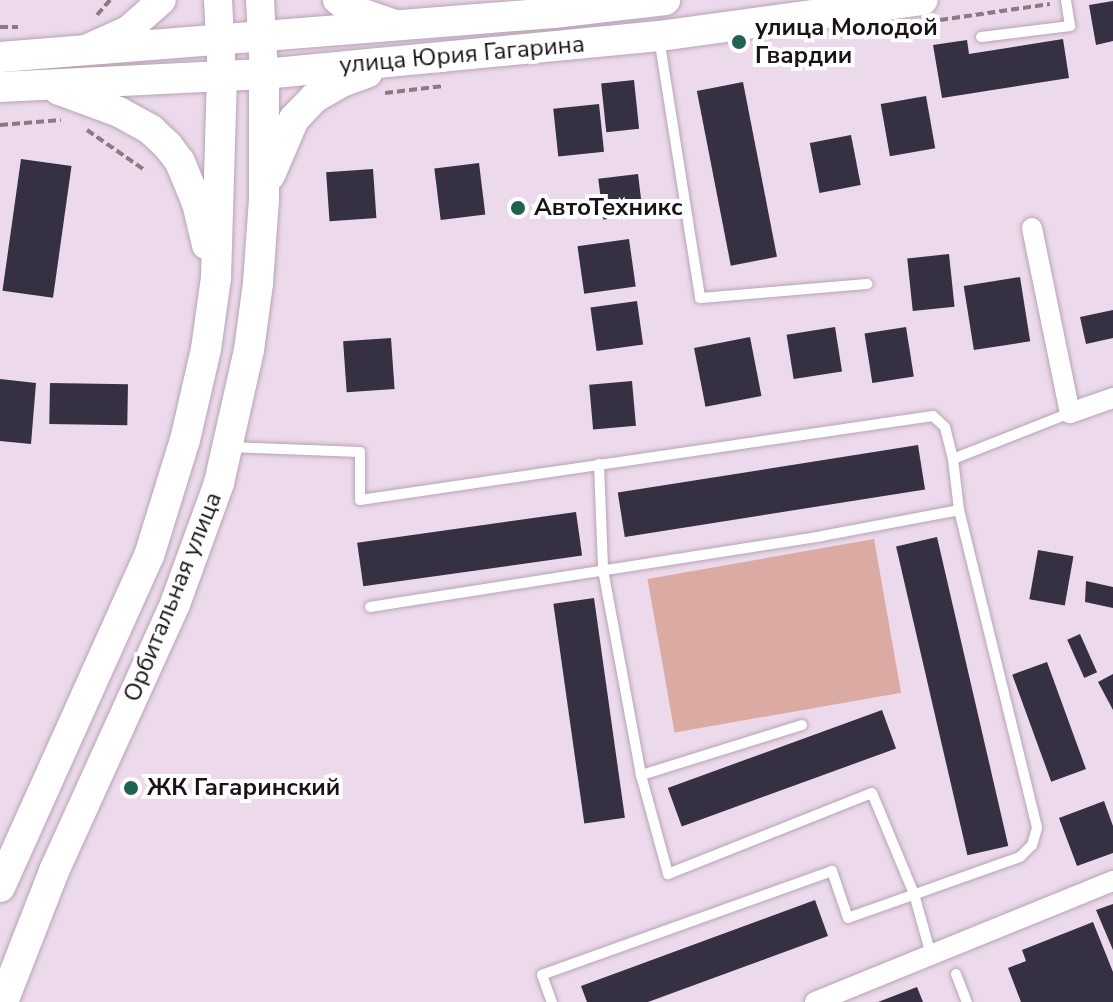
<!DOCTYPE html>
<meta charset="utf-8">
<style>
body{margin:0}
#map{position:relative;width:1113px;height:1002px;overflow:hidden;background:#ecd9eb;font-family:"Nunito Sans",sans-serif}
div>[style]{position:absolute}
.green>*{inset:0;background:#dbaba3;transform-origin:0 0}
.building>*{inset:0;background:#353042;transform-origin:0 0}
.path>*{height:4px;margin-top:-2px;transform-origin:0;background:repeating-linear-gradient(90deg,#887b87 0 8px,transparent 0 12px)}
.roads{filter:drop-shadow(0 0 2px #b7a4b6) drop-shadow(0 0 2px #b7a4b6)}
.lane>*{height:10px;margin:-5px;padding:0 5px;transform-origin:5px;border-radius:5px;background:#fff}
.street>*{height:20px;margin:-10px;padding:0 10px;transform-origin:10px;border-radius:10px;background:#fff}
.secondary>*{height:28px;margin:-14px;padding:0 14px;transform-origin:14px;border-radius:14px;background:#fff}
.primary>*{height:30px;margin:-15px;padding:0 15px;transform-origin:15px;border-radius:15px;background:#fff}
.dots>*{width:22px;height:22px;translate:-50% -50%;box-sizing:border-box;border:4px solid #fff;border-radius:50%}
span{translate:-50% -50%;white-space:nowrap;text-align:center;line-height:1.15;-webkit-text-stroke:8px #fff;paint-order:stroke}
.poi-label{font-size:24px;color:#191218;font-weight:700}
.left{translate:0 -50%;text-align:left}
.street-label{font-size:24px;color:#191218}
</style>
<div id="map">
<div class="green">
<i style="left:874px;top:539px;width:156px;height:230px;rotate:80deg"></i>
</div>
<div class="building">
<i style="clip-path:polygon(1113px 1px,1113px 41px,1096px 45px,1089px 5px)"></i>
<i style="clip-path:polygon(1063px 39px,1069px 78px,942px 98px,933px 45px,967px 40px,969px 54px)"></i>
<i style="left:634px;top:80px;width:49px;height:33px;rotate:84deg"></i>
<i style="left:743px;top:82px;width:178px;height:47px;rotate:79deg"></i>
<i style="left:926px;top:96px;width:53px;height:46px;rotate:80deg"></i>
<i style="left:599px;top:104px;width:48px;height:46px;rotate:84deg"></i>
<i style="left:851px;top:135px;width:51px;height:42px;rotate:79deg"></i>
<i style="left:21px;top:159px;width:51px;height:133px;rotate:8deg"></i>
<i style="left:479px;top:163px;width:52px;height:45px;rotate:83deg"></i>
<i style="left:373px;top:169px;width:49px;height:47px;rotate:86deg"></i>
<i style="left:638px;top:174px;width:41px;height:40px;rotate:83deg"></i>
<i style="left:629px;top:239px;width:48px;height:52px;rotate:82deg"></i>
<i style="left:949px;top:254px;width:53px;height:42px;rotate:84deg"></i>
<i style="left:1020px;top:277px;width:65px;height:57px;rotate:81deg"></i>
<i style="left:637px;top:301px;width:44px;height:47px;rotate:82deg"></i>
<i style="clip-path:polygon(1113px 310px,1113px 338px,1086px 344px,1080px 317px)"></i>
<i style="left:835px;top:327px;width:45px;height:49px;rotate:81deg"></i>
<i style="left:906px;top:327px;width:50px;height:42px;rotate:81deg"></i>
<i style="left:750px;top:337px;width:60px;height:57px;rotate:79deg"></i>
<i style="left:391px;top:338px;width:51px;height:48px;rotate:86deg"></i>
<i style="clip-path:polygon(0 379px,36px 383px,31px 444px,0 441px)"></i>
<i style="left:632px;top:381px;width:45px;height:43px;rotate:85deg"></i>
<i style="left:50px;top:383px;width:78px;height:41px;rotate:1deg"></i>
<i style="left:918px;top:445px;width:45px;height:304px;rotate:81deg"></i>
<i style="left:576px;top:512px;width:44px;height:221px;rotate:82deg"></i>
<i style="left:937px;top:537px;width:317px;height:42px;rotate:77deg"></i>
<i style="left:1038px;top:550px;width:36px;height:50px;rotate:10deg"></i>
<i style="clip-path:polygon(1086px 581px,1113px 587px,1113px 608px,1085px 602px)"></i>
<i style="left:594px;top:598px;width:222px;height:41px;rotate:82deg"></i>
<i style="left:1080px;top:634px;width:42px;height:14px;rotate:66deg"></i>
<i style="left:1047px;top:662px;width:114px;height:37px;rotate:70deg"></i>
<i style="clip-path:polygon(1113px 674px,1113px 710px,1098px 682px)"></i>
<i style="left:882px;top:710px;width:41px;height:228px;rotate:70deg"></i>
<i style="clip-path:polygon(1104px 801px,1113px 826px,1113px 853px,1077px 866px,1059px 818px)"></i>
<i style="clip-path:polygon(815px 900px,828px 936px,648px 1002px,587px 1002px,581px 986px)"></i>
<i style="clip-path:polygon(1113px 904px,1113px 950px,1096px 910px)"></i>
<i style="clip-path:polygon(1093px 922px,1113px 972px,1113px 1002px,1021px 1002px,1008px 968px,1026px 961px,1022px 950px)"></i>
<i style="clip-path:polygon(917px 987px,923px 1002px,878px 1002px)"></i>
</div>
<div class="path">
<i style="left:97px;top:15px;width:20px;rotate:-49deg"></i>
<i style="left:940px;top:20px;width:111px;rotate:-8.3deg"></i>
<i style="left:0;top:27px;width:18px"></i>
<i style="left:385px;top:93px;width:59px;rotate:-6.8deg"></i>
<i style="left:0;top:125px;width:61px;rotate:-4.7deg"></i>
<i style="left:87px;top:130px;width:72px;rotate:34.8deg"></i>
</div>
<div class="roads">
<div class="lane">
<i style="left:981px;top:37px;width:90px;rotate:-7deg"></i>
<i style="left:1070px;top:26px;width:26px;rotate:-99deg"></i>
<i style="left:659px;top:38px;width:263px;rotate:81deg"></i>
<i style="left:700px;top:298px;width:168px;rotate:-4.8deg"></i>
<i style="left:229px;top:447px;width:131px;rotate:2.2deg"></i>
<i style="left:360px;top:452px;width:48px;rotate:90deg"></i>
<i style="left:360px;top:500px;width:579px;rotate:-8.34deg"></i>
<i style="left:933px;top:416px;width:16px;rotate:43deg"></i>
<i style="left:945px;top:427px;width:33px;rotate:76deg"></i>
<i style="left:953px;top:459px;width:126px;rotate:-21.5deg"></i>
<i style="left:953px;top:459px;width:51px;rotate:83.3deg"></i>
<i style="left:599px;top:464px;width:106px;rotate:87.8deg"></i>
<i style="left:603px;top:570px;width:208px;rotate:79.5deg"></i>
<i style="left:370px;top:607px;width:458px;rotate:-8.9deg"></i>
<i style="left:822px;top:536px;width:139px;rotate:-10.7deg"></i>
<i style="left:959px;top:510px;width:327px;rotate:76.2deg"></i>
<i style="left:1037px;top:828px;width:18px;rotate:106deg"></i>
<i style="left:1032px;top:845px;width:17px;rotate:135deg"></i>
<i style="left:1020px;top:857px;width:182px;rotate:160.5deg"></i>
<i style="left:848px;top:918px;width:50px;rotate:-108.8deg"></i>
<i style="left:832px;top:871px;width:308px;rotate:160.3deg"></i>
<i style="left:542px;top:975px;width:29px;rotate:70deg"></i>
<i style="left:802px;top:725px;width:169px;rotate:162.7deg"></i>
<i style="left:641px;top:775px;width:103px;rotate:74.7deg"></i>
<i style="left:668px;top:874px;width:219px;rotate:-21.7deg"></i>
<i style="left:872px;top:793px;width:109px;rotate:67.4deg"></i>
<i style="left:914px;top:894px;width:63px;rotate:74.4deg"></i>
<i style="left:956px;top:974px;width:30px;rotate:69deg"></i>
</div>
<div class="street">
<i style="left:1032px;top:228px;width:189px;rotate:78.4deg"></i>
<i style="left:1070px;top:413px;width:46px;rotate:-19.2deg"></i>
<i style="left:815px;top:1002px;width:322px;rotate:-22.1deg"></i>
</div>
<div class="secondary">
<i style="left:218px;top:0;width:77px;rotate:87deg"></i>
<i style="left:260px;top:0;width:74px;rotate:86.9deg"></i>
<i style="left:337px;top:0;width:11px;rotate:38deg"></i>
<i style="left:346px;top:7px;width:55px;rotate:19.1deg"></i>
<i style="left:90px;top:47px;width:42px;rotate:-24.1deg"></i>
<i style="left:128px;top:30px;width:45px;rotate:-41.4deg"></i>
</div>
<div class="primary">
<i style="left:0;top:57px;width:555px;rotate:-4.55deg"></i>
<i style="left:553px;top:13px;width:113px;rotate:-6.6deg"></i>
<i style="left:0;top:87px;width:264px;rotate:-2.8deg"></i>
<i style="left:264px;top:74px;width:397px;rotate:-5.5deg"></i>
<i style="left:659px;top:36px;width:266px;rotate:-7.8deg"></i>
<i style="left:59px;top:90px;width:64px;rotate:20.1deg"></i>
<i style="left:119px;top:112px;width:37px;rotate:29deg"></i>
<i style="left:151px;top:130px;width:23px;rotate:43deg"></i>
<i style="left:168px;top:146px;width:20px;rotate:53deg"></i>
<i style="left:180px;top:162px;width:44px;rotate:67.5deg"></i>
<i style="left:197px;top:203px;width:43px;rotate:76.6deg"></i>
<i style="left:270px;top:175px;width:61px;rotate:-66.8deg"></i>
<i style="left:294px;top:119px;width:29px;rotate:-46deg"></i>
<i style="left:314px;top:98px;width:32px;rotate:-30deg"></i>
<i style="left:342px;top:82px;width:27px;rotate:-20deg"></i>
<i style="left:0;top:887px;width:363px;rotate:-65.8deg"></i>
<i style="left:149px;top:556px;width:121px;rotate:-72.8deg"></i>
<i style="left:185px;top:440px;width:93px;rotate:-77deg"></i>
<i style="left:206px;top:349px;width:72px;rotate:-82deg"></i>
<i style="left:216px;top:278px;width:201px;rotate:-88.3deg"></i>
<i style="left:3px;top:1002px;width:141px;rotate:-68.7deg"></i>
<i style="left:54px;top:871px;width:293px;rotate:-65.6deg"></i>
<i style="left:175px;top:604px;width:129px;rotate:-70deg"></i>
<i style="left:219px;top:483px;width:136px;rotate:-77.3deg"></i>
<i style="left:249px;top:350px;width:68px;rotate:-82.3deg"></i>
<i style="left:258px;top:283px;width:83px;rotate:-85.9deg"></i>
<i style="left:264px;top:200px;width:126px;rotate:-90deg"></i>
</div>
</div>
<div class="dots">
<i style="left:739px;top:42px;background:#206352"></i>
<i style="left:518px;top:208px;background:#206352"></i>
<i style="left:131px;top:788px;background:#206352"></i>
</div>
<div class="poi-label">
<span class="left" style="left:755px;top:42px">улица Молодой<br>Гвардии</span>
<span class="left" style="left:534px;top:208px">АвтоТехникс</span>
<span class="left" style="left:147px;top:788px">ЖК Гагаринский</span>
</div>
<div class="street-label">
<span style="left:462px;top:55px;rotate:-5deg">улица Юрия Гагарина</span>
<span style="left:173px;top:597px;rotate:-68deg">Орбитальная улица</span>
</div>
</div>
